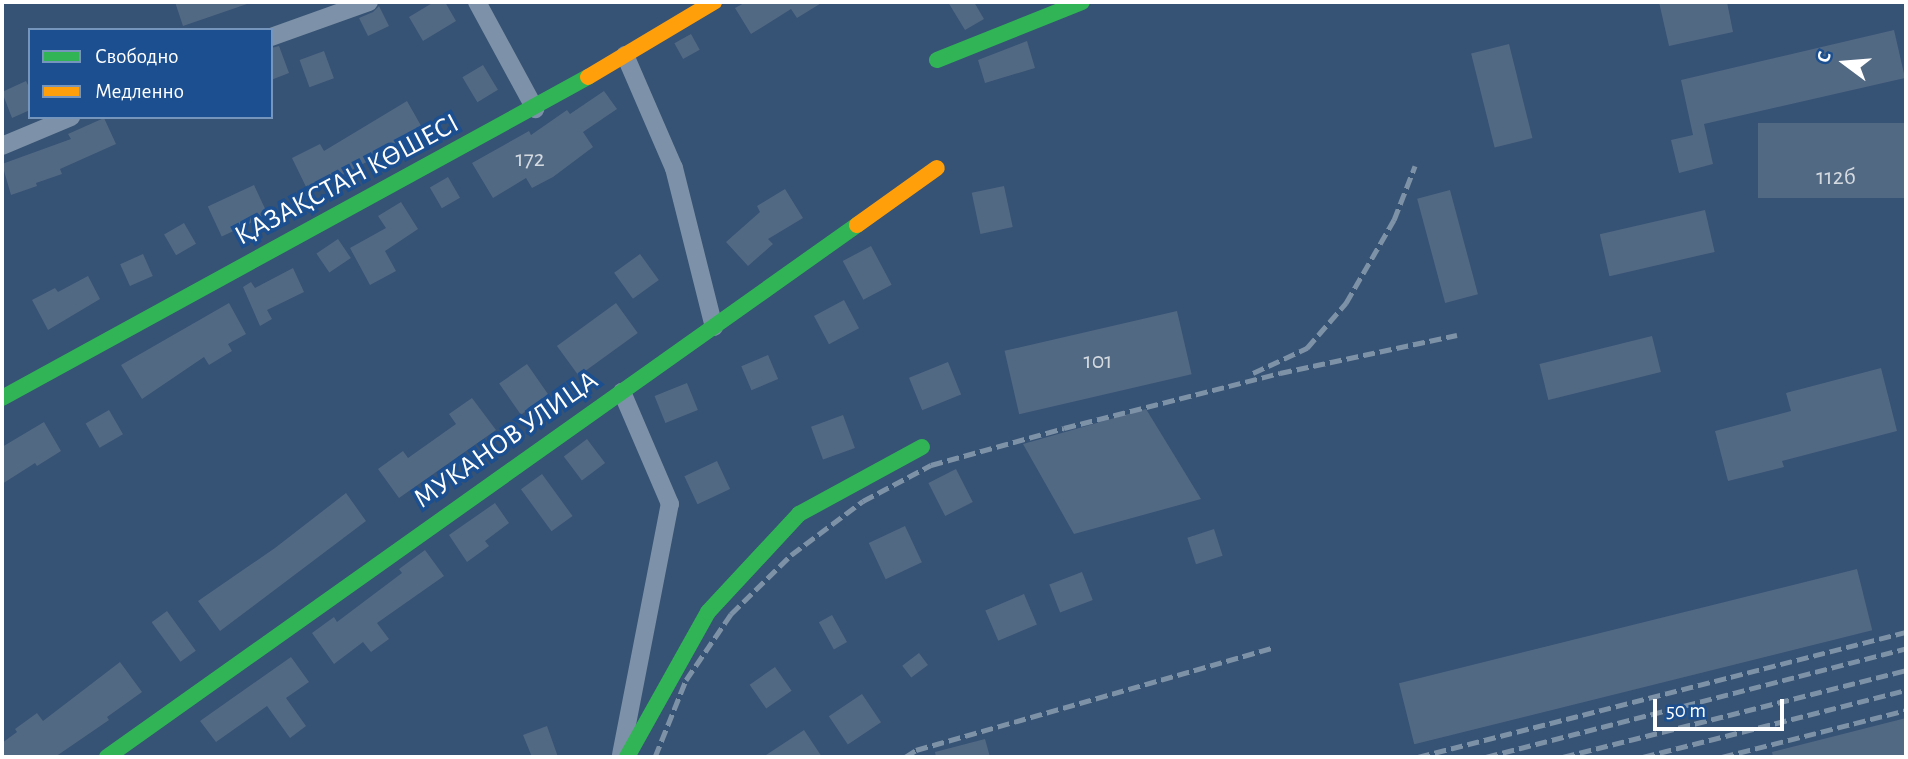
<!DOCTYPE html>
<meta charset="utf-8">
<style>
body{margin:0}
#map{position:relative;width:1908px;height:759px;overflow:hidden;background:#365274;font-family:"Alegreya Sans",sans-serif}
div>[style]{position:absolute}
.building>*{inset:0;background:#526984;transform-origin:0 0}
.street>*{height:18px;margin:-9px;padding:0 9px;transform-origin:9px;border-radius:9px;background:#7d92a8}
.fast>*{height:16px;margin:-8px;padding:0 8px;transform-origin:8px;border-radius:8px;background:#30b455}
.slow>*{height:16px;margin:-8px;padding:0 8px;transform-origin:8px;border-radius:8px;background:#ff9f0a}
.rail>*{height:5px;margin-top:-2.5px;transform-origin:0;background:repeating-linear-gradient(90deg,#7e92a7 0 12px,transparent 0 17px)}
span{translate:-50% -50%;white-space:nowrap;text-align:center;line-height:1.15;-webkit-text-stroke:7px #1b4f8f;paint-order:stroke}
.number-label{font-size:24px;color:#d4dae0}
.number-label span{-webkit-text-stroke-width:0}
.street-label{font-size:28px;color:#fff}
.frame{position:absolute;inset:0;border:4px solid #fff;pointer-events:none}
.legend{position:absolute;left:28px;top:28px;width:245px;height:91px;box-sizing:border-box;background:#1b4f8f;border:2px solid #7695bc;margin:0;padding:9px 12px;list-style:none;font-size:21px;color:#fff}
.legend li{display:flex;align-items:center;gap:14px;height:35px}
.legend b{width:35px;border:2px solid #7695bc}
.north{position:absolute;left:1810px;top:28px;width:70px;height:70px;-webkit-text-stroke:5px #1b4f8f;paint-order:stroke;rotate:286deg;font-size:19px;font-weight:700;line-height:28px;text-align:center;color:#fff}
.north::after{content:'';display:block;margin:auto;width:24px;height:32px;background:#fff;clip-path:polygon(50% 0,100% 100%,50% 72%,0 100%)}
.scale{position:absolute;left:1653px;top:699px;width:131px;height:32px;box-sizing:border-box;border:4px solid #fff;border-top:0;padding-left:9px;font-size:21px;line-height:24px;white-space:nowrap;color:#fff;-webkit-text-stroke:5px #1b4f8f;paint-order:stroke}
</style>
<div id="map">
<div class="building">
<i style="clip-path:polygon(175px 2px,246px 2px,247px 4px,183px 26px)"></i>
<i style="clip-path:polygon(434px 2px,445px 2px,456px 21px,423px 41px,409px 17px)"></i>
<i style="clip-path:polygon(746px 2px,823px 2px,797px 18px,791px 9px,751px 34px,735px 8px)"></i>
<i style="clip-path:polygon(948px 2px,974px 2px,984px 19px,965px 30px)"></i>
<i style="clip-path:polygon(1659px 2px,1727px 2px,1733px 32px,1669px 46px)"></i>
<i style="clip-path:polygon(379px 6px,389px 26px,368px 36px,359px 18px,373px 12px)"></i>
<i style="clip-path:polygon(1894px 30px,1905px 78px,1704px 124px,1713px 164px,1679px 173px,1671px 140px,1693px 135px,1681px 80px)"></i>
<i style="left:691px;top:34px;width:18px;height:19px;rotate:61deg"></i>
<i style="clip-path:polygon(1027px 41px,1035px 68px,985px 83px,978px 60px)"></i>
<i style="left:1509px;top:44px;width:97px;height:39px;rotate:76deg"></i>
<i style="clip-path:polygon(279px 46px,289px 73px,271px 80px,271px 48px)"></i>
<i style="left:324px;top:51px;width:29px;height:26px;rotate:70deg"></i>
<i style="left:483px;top:65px;width:29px;height:24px;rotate:59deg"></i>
<i style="clip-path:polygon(26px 81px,30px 89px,30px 110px,12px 118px,2px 92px)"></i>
<i style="clip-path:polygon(604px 91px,617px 109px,583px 132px,593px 147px,553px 177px,532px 188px,526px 178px,493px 198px,472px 163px,529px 131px,531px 135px,567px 110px,570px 114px)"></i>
<i style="clip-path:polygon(407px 101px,424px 131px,309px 193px,292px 158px,320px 144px,324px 151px)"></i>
<i style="clip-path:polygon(104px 118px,116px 144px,60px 169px,62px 174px,36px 183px,37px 186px,11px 195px,2px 164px,71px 139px,68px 134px)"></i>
<i style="left:1906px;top:123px;width:75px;height:148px;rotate:90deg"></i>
<i style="left:448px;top:177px;width:24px;height:21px;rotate:60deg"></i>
<i style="left:254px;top:185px;width:33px;height:51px;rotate:65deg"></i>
<i style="left:1004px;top:186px;width:42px;height:33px;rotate:78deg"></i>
<i style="clip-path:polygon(785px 189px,803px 218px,768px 239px,773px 244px,748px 266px,726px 242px,760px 212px,757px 206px)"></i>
<i style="left:1450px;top:190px;width:108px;height:34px;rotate:75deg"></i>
<i style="clip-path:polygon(401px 202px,418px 229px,385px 251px,396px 271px,370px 285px,350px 248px,386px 228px,378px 216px)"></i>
<i style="left:1705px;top:210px;width:43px;height:108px;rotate:77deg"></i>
<i style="left:184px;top:223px;width:24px;height:23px;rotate:60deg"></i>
<i style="left:338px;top:239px;width:23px;height:26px;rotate:56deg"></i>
<i style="left:871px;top:246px;width:44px;height:32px;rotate:62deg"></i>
<i style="left:143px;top:254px;width:24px;height:25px;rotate:66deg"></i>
<i style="left:640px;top:254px;width:32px;height:32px;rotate:54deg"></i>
<i style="clip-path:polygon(293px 268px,304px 292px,267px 310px,272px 319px,260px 326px,243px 287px,251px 282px,255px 288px)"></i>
<i style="clip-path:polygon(88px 276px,100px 299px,48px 330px,32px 300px,55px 288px,58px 292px)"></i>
<i style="left:844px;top:300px;width:32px;height:34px;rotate:62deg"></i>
<i style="clip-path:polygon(229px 303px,246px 334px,228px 344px,232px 351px,209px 365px,204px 357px,142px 399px,121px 365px)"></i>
<i style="left:616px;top:303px;width:37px;height:73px;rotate:54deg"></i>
<i style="left:1177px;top:311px;width:65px;height:177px;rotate:77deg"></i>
<i style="left:1652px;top:336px;width:37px;height:116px;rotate:76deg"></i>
<i style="left:768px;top:355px;width:26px;height:29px;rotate:67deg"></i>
<i style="left:948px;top:362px;width:35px;height:42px;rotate:68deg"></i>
<i style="left:527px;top:364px;width:38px;height:34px;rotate:55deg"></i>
<i style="clip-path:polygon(1881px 368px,1897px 431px,1782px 461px,1784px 467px,1728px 481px,1715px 431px,1791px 411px,1786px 393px)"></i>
<i style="left:687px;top:383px;width:29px;height:35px;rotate:68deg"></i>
<i style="clip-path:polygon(472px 398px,496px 430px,399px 498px,378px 469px,403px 451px,408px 458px,456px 424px,449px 414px)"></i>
<i style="clip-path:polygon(1146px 409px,1201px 499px,1074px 534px,1023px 444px)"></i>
<i style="left:109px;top:410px;width:28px;height:27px;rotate:60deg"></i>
<i style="left:843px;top:415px;width:35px;height:34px;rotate:70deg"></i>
<i style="clip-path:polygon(44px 422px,61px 451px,37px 466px,35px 463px,2px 484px,2px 447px)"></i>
<i style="left:587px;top:439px;width:30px;height:29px;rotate:53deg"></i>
<i style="left:717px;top:461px;width:31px;height:36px;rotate:65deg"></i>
<i style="left:956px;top:469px;width:37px;height:31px;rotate:63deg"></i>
<i style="left:542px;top:474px;width:52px;height:26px;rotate:54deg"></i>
<i style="clip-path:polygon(346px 493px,366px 521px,220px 631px,198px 601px,275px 548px)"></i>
<i style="clip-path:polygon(495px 503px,509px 523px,485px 541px,489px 546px,467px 562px,449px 535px)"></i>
<i style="left:905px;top:526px;width:40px;height:40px;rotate:65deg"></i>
<i style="left:1214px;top:529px;width:28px;height:28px;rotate:72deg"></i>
<i style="clip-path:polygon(425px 550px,444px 576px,377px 623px,389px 639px,371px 652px,363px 642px,334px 664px,312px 633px,334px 617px,337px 622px,402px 573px,399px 569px)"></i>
<i style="left:1857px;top:569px;width:63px;height:472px;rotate:76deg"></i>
<i style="left:1082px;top:572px;width:30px;height:35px;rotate:69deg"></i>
<i style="left:1024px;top:594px;width:33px;height:42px;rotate:67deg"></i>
<i style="left:167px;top:611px;width:49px;height:19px;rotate:54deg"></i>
<i style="left:832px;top:615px;width:31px;height:15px;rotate:61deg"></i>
<i style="left:919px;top:653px;width:15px;height:21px;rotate:53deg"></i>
<i style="clip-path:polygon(291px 657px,309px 682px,286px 698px,306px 726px,290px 738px,267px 706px,216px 742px,200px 721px)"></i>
<i style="clip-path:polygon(120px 662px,142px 692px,107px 717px,109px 720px,55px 757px,2px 757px,2px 743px,17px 732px,15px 729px,37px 713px,43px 721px)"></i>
<i style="left:775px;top:667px;width:29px;height:31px;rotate:55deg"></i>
<i style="left:862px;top:694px;width:34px;height:40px;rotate:56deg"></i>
<i style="clip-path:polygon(1906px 718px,1906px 757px,1773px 757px,1772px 752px)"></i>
<i style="clip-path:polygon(547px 726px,558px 757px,532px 757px,523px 735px)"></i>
<i style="clip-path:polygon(804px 730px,822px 757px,763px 757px)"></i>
<i style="clip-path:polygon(985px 739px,990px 757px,936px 757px,935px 752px)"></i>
</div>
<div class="street">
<i style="left:477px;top:2px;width:122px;rotate:61.5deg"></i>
<i style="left:271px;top:37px;width:104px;rotate:-19.7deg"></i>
<i style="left:625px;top:55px;width:123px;rotate:66.6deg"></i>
<i style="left:674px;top:168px;width:164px;rotate:75.9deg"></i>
<i style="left:2px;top:146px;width:75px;rotate:-22.8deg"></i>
<i style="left:621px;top:755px;width:256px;rotate:-79deg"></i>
<i style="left:670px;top:504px;width:122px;rotate:-113.2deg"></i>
</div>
<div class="fast">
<i style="left:937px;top:60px;width:156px;rotate:-21.8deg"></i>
<i style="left:2px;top:398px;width:668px;rotate:-28.71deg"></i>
<i style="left:107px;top:757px;width:920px;rotate:-35.35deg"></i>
<i style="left:627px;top:757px;width:166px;rotate:-60.8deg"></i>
<i style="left:708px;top:612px;width:134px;rotate:-47.1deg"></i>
<i style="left:799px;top:514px;width:140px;rotate:-28.6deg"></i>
</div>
<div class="slow">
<i style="left:588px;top:77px;width:147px;rotate:-30.8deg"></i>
<i style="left:857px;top:225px;width:98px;rotate:-35.5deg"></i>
</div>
<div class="rail">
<i style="left:1253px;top:373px;width:60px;rotate:-24.8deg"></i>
<i style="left:1307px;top:348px;width:60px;rotate:-49.1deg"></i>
<i style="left:1346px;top:303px;width:96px;rotate:-60deg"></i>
<i style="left:1394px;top:220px;width:58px;rotate:-68.7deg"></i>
<i style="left:655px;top:757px;width:83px;rotate:-68.1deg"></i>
<i style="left:686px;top:680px;width:80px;rotate:-55.7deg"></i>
<i style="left:731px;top:614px;width:84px;rotate:-44.5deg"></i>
<i style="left:791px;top:555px;width:90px;rotate:-36.9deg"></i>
<i style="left:863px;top:501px;width:77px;rotate:-27.9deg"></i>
<i style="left:931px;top:465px;width:138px;rotate:-15.5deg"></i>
<i style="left:1064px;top:428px;width:223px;rotate:-14.3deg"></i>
<i style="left:1280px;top:373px;width:181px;rotate:-12.1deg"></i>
<i style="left:905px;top:757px;width:13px;rotate:-32deg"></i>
<i style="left:916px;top:750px;width:373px;rotate:-16deg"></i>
<i style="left:1418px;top:757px;width:504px;rotate:-14.37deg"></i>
<i style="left:1486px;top:757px;width:434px;rotate:-14.5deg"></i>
<i style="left:1563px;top:757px;width:354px;rotate:-14.2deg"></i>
<i style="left:1643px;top:757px;width:271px;rotate:-14.3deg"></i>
<i style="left:1722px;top:757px;width:190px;rotate:-14.3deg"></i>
</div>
<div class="number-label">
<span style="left:530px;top:160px">172</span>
<span style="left:1836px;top:178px">112б</span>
<span style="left:1098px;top:362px">101</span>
</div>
<div class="street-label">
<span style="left:347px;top:180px;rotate:-28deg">ҚАЗАҚСТАН КӨШЕСІ</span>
<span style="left:506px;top:440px;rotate:-35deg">МУКАНОВ УЛИЦА</span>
</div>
<div class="frame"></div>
<ul class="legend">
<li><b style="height:9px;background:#30b455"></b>Свободно</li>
<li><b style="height:9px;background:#ff9f0a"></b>Медленно</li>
</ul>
<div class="north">С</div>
<div class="scale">50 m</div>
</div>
